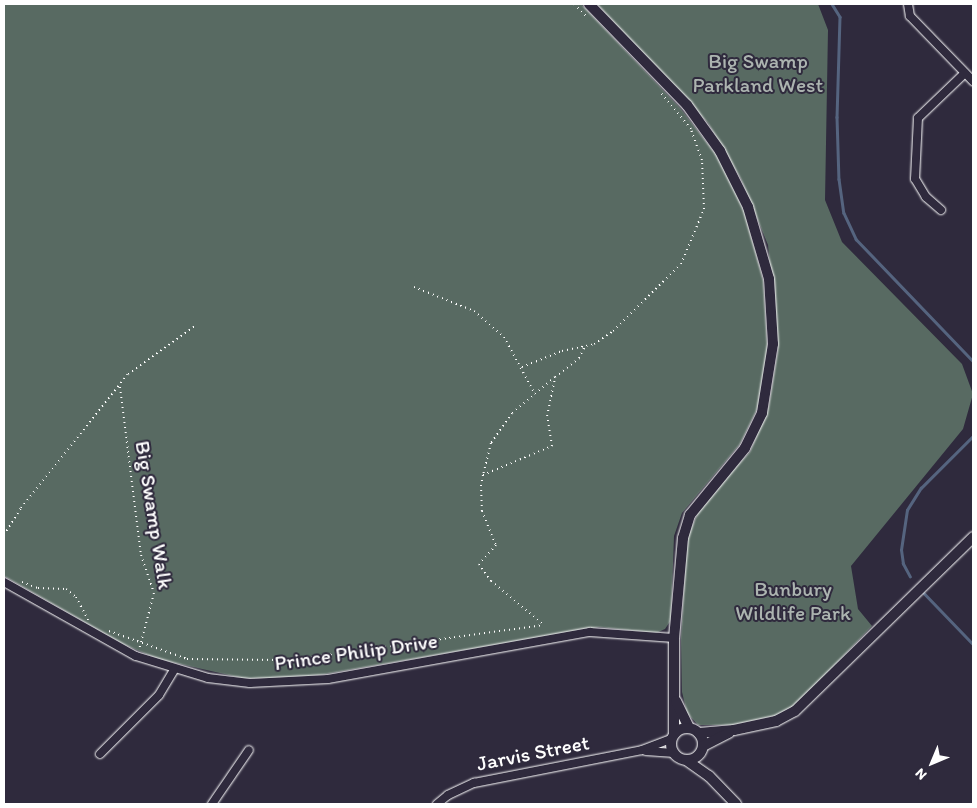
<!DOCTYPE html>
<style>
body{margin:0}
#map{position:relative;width:977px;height:808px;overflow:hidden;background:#2f2a3d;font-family:Itim,sans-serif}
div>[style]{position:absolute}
.green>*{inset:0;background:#586a62}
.stream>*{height:2.5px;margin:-1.25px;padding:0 1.25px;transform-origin:1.25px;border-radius:1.25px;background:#55647f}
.path>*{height:2px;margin-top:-1px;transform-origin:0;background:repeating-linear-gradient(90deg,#fff 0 1px,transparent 0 5px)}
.roads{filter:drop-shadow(0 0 1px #fff) drop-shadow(0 0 1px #fff)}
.street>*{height:8px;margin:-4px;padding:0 4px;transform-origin:4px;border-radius:4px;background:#2f2a3d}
.secondary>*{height:10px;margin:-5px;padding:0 5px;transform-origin:5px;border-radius:5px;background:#2f2a3d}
.secondary>.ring{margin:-5px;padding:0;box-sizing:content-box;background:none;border:10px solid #2f2a3d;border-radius:50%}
span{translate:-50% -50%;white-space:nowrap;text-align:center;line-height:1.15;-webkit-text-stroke:4px #2f2a3d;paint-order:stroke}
.park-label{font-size:21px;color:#acb4b0}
.street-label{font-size:21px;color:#fff}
.frame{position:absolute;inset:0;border:5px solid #fff;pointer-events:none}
.north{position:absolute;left:907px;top:738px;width:50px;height:50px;-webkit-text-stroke:4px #2f2a3d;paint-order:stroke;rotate:225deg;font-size:14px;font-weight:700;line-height:20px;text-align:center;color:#fff}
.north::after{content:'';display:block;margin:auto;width:18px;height:22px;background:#fff;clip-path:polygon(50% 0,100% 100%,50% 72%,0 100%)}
</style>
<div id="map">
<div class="green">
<i style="clip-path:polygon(4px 4px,581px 4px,681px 109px,720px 160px,744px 211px,763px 280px,768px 359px,759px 405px,740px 444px,682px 513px,674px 536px,671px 620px,665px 629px,656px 633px,599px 627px,319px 675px,278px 679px,242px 678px,158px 659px,123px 644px,4px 576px)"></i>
<i style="clip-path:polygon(597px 4px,818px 4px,828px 30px,825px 200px,842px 242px,962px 364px,973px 394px,963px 429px,851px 566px,858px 609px,872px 626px,797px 704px,783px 714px,733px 725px,698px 725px,687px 713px,682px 692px,681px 638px,685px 572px,688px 536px,698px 513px,709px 496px,750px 452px,769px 406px,778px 350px,768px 245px,741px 179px,708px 123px)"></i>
</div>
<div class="stream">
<i style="left:832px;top:4px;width:15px;rotate:58deg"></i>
<i style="left:840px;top:17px;width:100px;rotate:91.7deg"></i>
<i style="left:837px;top:117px;width:62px;rotate:88.2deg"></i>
<i style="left:839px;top:179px;width:34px;rotate:82deg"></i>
<i style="left:844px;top:213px;width:29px;rotate:65deg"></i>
<i style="left:856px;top:239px;width:169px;rotate:46.2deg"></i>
<i style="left:910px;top:577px;width:15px;rotate:-118deg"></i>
<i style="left:903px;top:564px;width:14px;rotate:-98deg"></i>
<i style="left:901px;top:550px;width:40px;rotate:-81.5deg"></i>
<i style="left:907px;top:510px;width:26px;rotate:-58deg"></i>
<i style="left:921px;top:488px;width:74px;rotate:-45deg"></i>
<i style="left:924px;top:593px;width:71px;rotate:46.1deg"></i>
</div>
<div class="path">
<i style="left:574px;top:4px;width:17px;rotate:45deg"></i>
<i style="left:414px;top:287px;width:65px;rotate:21.8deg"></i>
<i style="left:474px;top:311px;width:40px;rotate:41deg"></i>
<i style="left:504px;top:337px;width:65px;rotate:61.5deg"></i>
<i style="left:522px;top:367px;width:43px;rotate:-21.8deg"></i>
<i style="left:562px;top:351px;width:33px;rotate:-12deg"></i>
<i style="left:594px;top:344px;width:23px;rotate:-34deg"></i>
<i style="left:613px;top:331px;width:95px;rotate:-44.6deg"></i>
<i style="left:681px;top:264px;width:60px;rotate:-67.3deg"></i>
<i style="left:704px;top:209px;width:49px;rotate:-92.3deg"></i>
<i style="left:702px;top:160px;width:33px;rotate:-110deg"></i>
<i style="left:691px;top:129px;width:47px;rotate:-129.8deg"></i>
<i style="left:555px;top:377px;width:31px;rotate:-38deg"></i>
<i style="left:579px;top:358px;width:13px;rotate:-63deg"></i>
<i style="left:120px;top:387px;width:169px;rotate:82.9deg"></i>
<i style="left:141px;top:555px;width:40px;rotate:71.1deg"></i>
<i style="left:154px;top:593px;width:59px;rotate:104.7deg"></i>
<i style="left:483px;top:475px;width:75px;rotate:-22.8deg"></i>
<i style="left:552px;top:446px;width:30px;rotate:-99deg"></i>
<i style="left:547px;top:416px;width:40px;rotate:-78deg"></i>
<i style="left:555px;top:377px;width:56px;rotate:140.1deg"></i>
<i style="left:512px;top:413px;width:37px;rotate:125deg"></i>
<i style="left:491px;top:443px;width:33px;rotate:104deg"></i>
<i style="left:483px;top:475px;width:10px;rotate:101deg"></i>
<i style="left:481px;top:485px;width:26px;rotate:88deg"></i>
<i style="left:482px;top:511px;width:37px;rotate:68deg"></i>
<i style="left:496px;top:545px;width:25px;rotate:132deg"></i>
<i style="left:479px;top:564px;width:21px;rotate:55deg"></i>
<i style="left:491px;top:581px;width:69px;rotate:39.7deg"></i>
<i style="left:4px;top:535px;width:32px;rotate:-58deg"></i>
<i style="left:21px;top:508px;width:171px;rotate:-51.4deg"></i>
<i style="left:128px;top:374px;width:82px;rotate:-35.6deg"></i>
<i style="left:22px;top:582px;width:17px;rotate:21deg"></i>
<i style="left:38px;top:588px;width:28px;rotate:2deg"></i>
<i style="left:66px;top:589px;width:13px;rotate:39deg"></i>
<i style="left:76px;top:597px;width:26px;rotate:62deg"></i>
<i style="left:109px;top:631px;width:83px;rotate:19.7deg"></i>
<i style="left:187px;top:659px;width:104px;rotate:0.6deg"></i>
<i style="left:291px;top:660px;width:255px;rotate:-7.9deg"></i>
</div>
<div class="roads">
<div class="street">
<i style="left:908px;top:4px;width:12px;rotate:81deg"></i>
<i style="left:910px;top:16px;width:91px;rotate:45.9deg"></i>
<i style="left:941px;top:210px;width:20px;rotate:-139deg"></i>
<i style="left:926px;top:197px;width:21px;rotate:-121deg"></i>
<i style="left:915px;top:179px;width:61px;rotate:-87.2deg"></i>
<i style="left:918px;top:118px;width:65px;rotate:-43.8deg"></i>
<i style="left:4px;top:582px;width:151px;rotate:29.3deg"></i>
<i style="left:136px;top:656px;width:75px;rotate:17deg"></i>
<i style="left:208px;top:678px;width:42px;rotate:6.8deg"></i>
<i style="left:250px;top:683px;width:78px;rotate:-2.9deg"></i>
<i style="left:328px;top:679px;width:266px;rotate:-10.2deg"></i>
<i style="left:590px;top:632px;width:84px;rotate:4.1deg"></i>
<i style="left:646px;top:751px;width:28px;rotate:4deg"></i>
<i style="left:100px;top:754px;width:83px;rotate:-45deg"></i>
<i style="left:159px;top:695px;width:29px;rotate:-59deg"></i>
<i style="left:212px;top:804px;width:65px;rotate:-55.6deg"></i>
<i style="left:437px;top:804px;width:14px;rotate:-39deg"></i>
<i style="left:448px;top:795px;width:29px;rotate:-25deg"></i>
<i style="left:474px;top:783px;width:171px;rotate:-11.1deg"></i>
<i style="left:642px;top:750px;width:31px;rotate:-21deg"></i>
</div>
<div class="secondary">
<i style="left:589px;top:4px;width:141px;rotate:45.9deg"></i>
<i style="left:687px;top:105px;width:57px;rotate:54.3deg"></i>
<i style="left:720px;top:151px;width:63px;rotate:63.4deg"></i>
<i style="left:748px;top:207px;width:75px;rotate:73.7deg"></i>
<i style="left:769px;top:279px;width:65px;rotate:86.5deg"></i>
<i style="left:773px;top:344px;width:70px;rotate:99.1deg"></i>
<i style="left:762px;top:413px;width:39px;rotate:116deg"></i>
<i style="left:745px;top:448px;width:87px;rotate:129.4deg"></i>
<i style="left:690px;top:515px;width:24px;rotate:107deg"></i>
<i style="left:683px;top:538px;width:100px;rotate:95.1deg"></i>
<i style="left:674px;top:638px;width:96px;rotate:90deg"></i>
<i style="left:676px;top:701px;width:30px;rotate:64deg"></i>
<i class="ring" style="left:671px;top:728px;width:22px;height:22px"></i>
<i style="left:699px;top:733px;width:35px;rotate:-5deg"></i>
<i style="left:734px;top:730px;width:43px;rotate:-12.1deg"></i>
<i style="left:776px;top:721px;width:21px;rotate:-28deg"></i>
<i style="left:795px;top:711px;width:249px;rotate:-44.3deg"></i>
<i style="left:703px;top:746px;width:29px;rotate:-27deg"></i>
<i style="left:686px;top:760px;width:28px;rotate:35deg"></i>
<i style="left:709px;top:776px;width:39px;rotate:46deg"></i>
</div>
</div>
<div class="park-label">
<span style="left:758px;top:73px">Big Swamp<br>Parkland West</span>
<span style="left:793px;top:601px">Bunbury<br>Wildlife Park</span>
</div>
<div class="street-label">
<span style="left:154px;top:515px;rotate:81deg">Big Swamp Walk</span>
<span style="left:356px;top:652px;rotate:-8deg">Prince Philip Drive</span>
<span style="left:533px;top:753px;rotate:-11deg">Jarvis Street</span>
</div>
<div class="frame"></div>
<div class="north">N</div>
</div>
